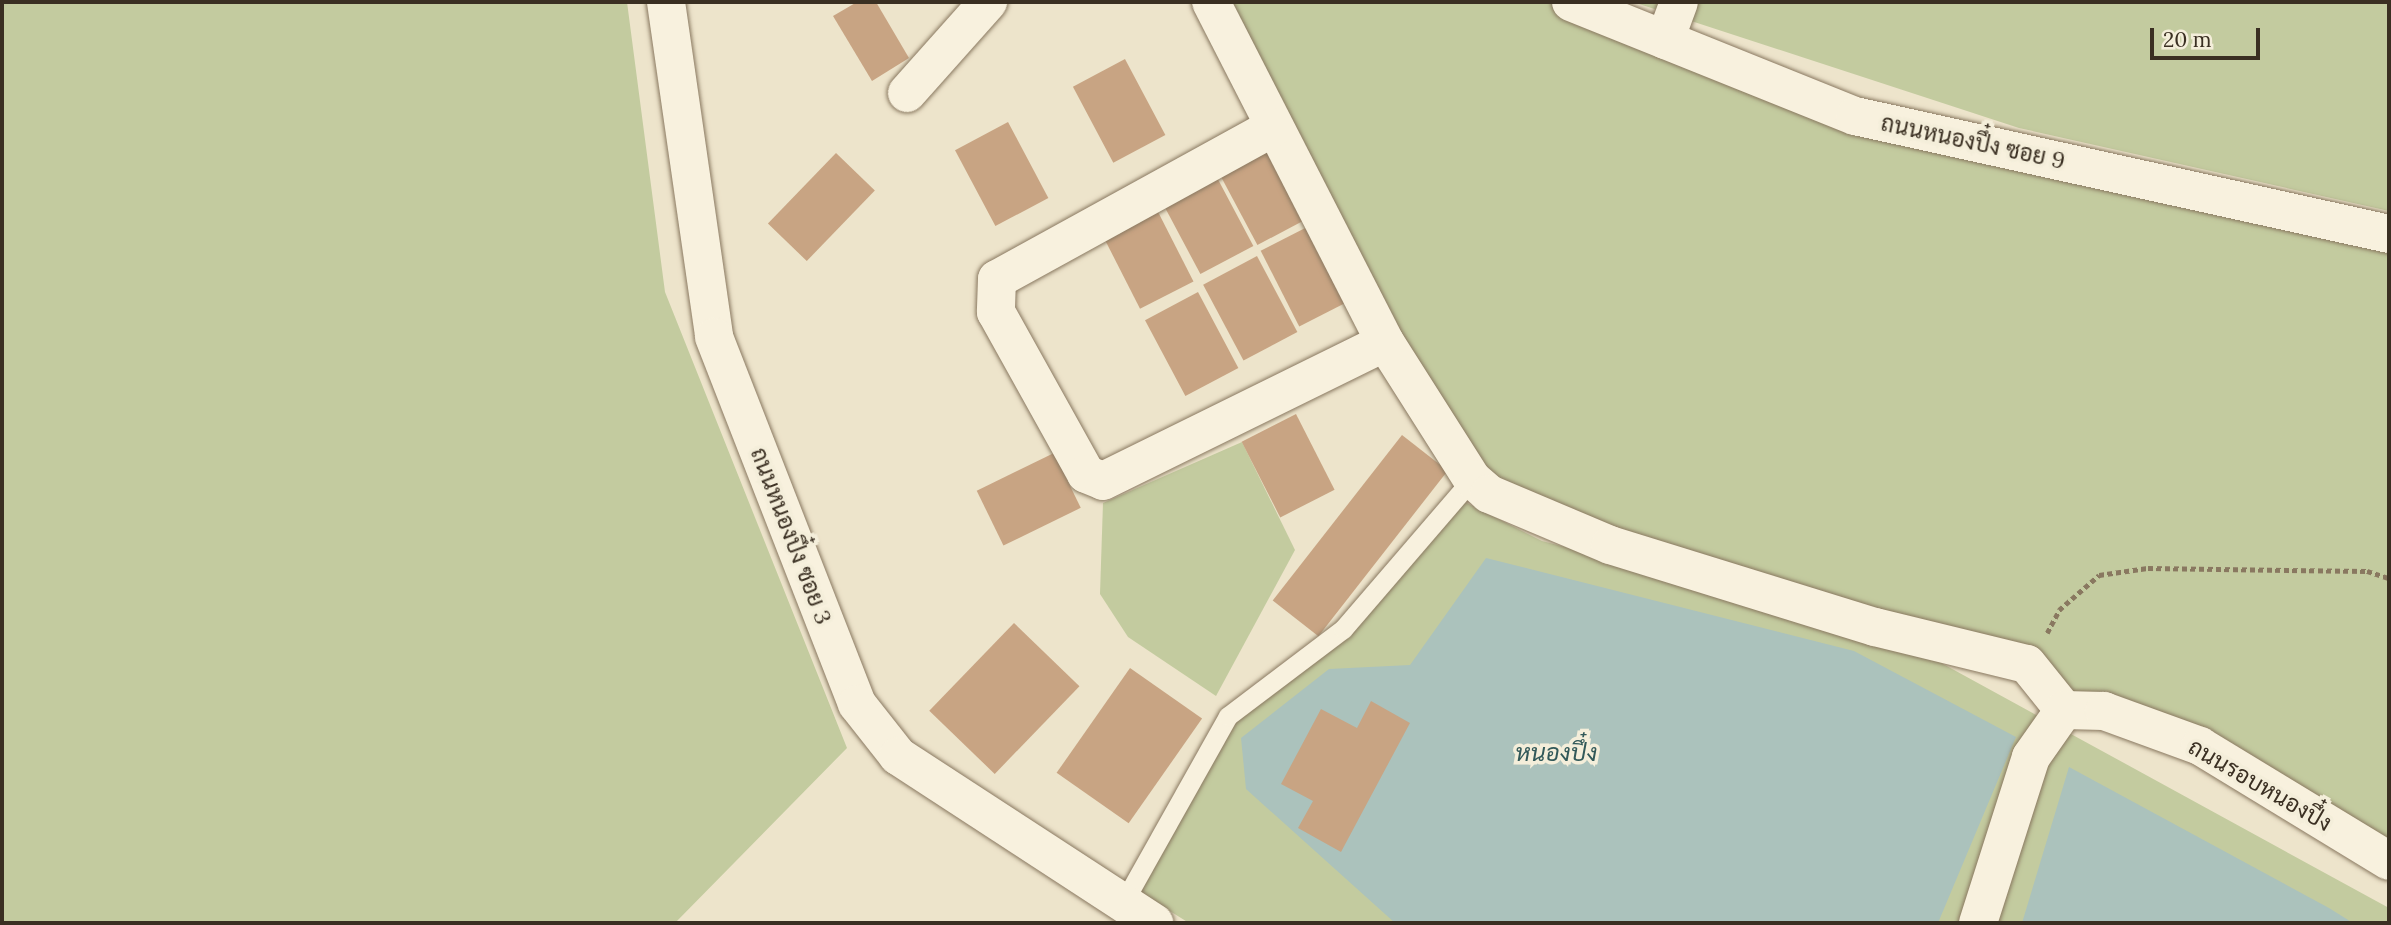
<!DOCTYPE html>
<meta charset="utf-8">
<style>
body{margin:0}
#map{position:relative;width:2391px;height:925px;overflow:hidden;background:#ede4cb;font-family:Lora,Sarabun,serif}
div>[style]{position:absolute}
.green>*{inset:0;background:#c3cb9f}
.water>*{inset:0;background:#abc2bc}
.building>*{inset:0;background:#c8a483;transform-origin:0 0}
.path>*{height:4.5px;margin-top:-2.25px;transform-origin:0;background:repeating-linear-gradient(90deg,#897860 0 5px,transparent 0 8.5px)}
.roads{filter:drop-shadow(0 0 2px #897860) drop-shadow(0 0 2px #897860)}
.service>*{height:19px;margin:-9.5px;padding:0 9.5px;transform-origin:9.5px;border-radius:9.5px;background:#f8f1de}
.minor>*{height:38px;margin:-19px;padding:0 19px;transform-origin:19px;border-radius:19px;background:#f8f1de}
span{translate:-50% -50%;white-space:nowrap;text-align:center;line-height:1.15;-webkit-text-stroke:7px #f4eeda;paint-order:stroke}
.street-label{font-size:23px;color:#3a2f22}
.water-label{font-size:24px;color:#325959;font-style:italic}
.frame{position:absolute;inset:0;border:4px solid #3a2f22;pointer-events:none}
.scale{position:absolute;left:2150px;top:28px;width:110px;height:32px;box-sizing:border-box;border:4px solid #3a2f22;border-top:0;padding-left:9px;font-size:21px;line-height:24px;white-space:nowrap;color:#3a2f22;-webkit-text-stroke:5px #f4eeda;paint-order:stroke}
</style>
<div id="map">
<div class="green">
<i style="clip-path:polygon(2px 2px,627px 2px,665px 292px,847px 748px,675px 923px,2px 923px)"></i>
<i style="clip-path:polygon(1218px 2px,1571px 2px,1855px 116px,2389px 234px,2389px 861px,2200px 746px,1881px 630px,2389px 908px,2389px 923px,1189px 923px,1130px 886px,1228px 716px,1343px 629px,1465px 502px,1542px 541px,1865px 624px,1472px 479px)"></i>
<i style="clip-path:polygon(1633px 2px,2389px 2px,2389px 211px,2019px 128px)"></i>
<i style="clip-path:polygon(1242px 442px,1295px 550px,1216px 696px,1128px 637px,1100px 594px,1103px 503px)"></i>
</div>
<div class="water">
<i style="clip-path:polygon(1486px 558px,1854px 651px,2016px 737px,1938px 923px,1395px 923px,1246px 789px,1241px 738px,1329px 669px,1410px 665px)"></i>
<i style="clip-path:polygon(2069px 767px,2329px 908px,2353px 923px,2022px 923px)"></i>
</div>
<div class="building">
<i style="clip-path:polygon(857px 2px,876px 2px,909px 58px,872px 81px,833px 16px)"></i>
<i style="left:1125px;top:59px;width:86px;height:59px;rotate:62deg"></i>
<i style="left:1008px;top:122px;width:86px;height:60px;rotate:62deg"></i>
<i style="left:1270px;top:141px;width:86px;height:60px;rotate:62deg"></i>
<i style="left:836px;top:153px;width:54px;height:98px;rotate:44deg"></i>
<i style="left:1213px;top:170px;width:86px;height:60px;rotate:62deg"></i>
<i style="left:1154px;top:204px;width:87px;height:60px;rotate:63deg"></i>
<i style="left:1315px;top:223px;width:85px;height:61px;rotate:63deg"></i>
<i style="left:1257px;top:256px;width:86px;height:61px;rotate:62deg"></i>
<i style="left:1198px;top:292px;width:86px;height:60px;rotate:62deg"></i>
<i style="left:1296px;top:414px;width:85px;height:61px;rotate:63deg"></i>
<i style="left:1402px;top:435px;width:58px;height:210px;rotate:38deg"></i>
<i style="left:1054px;top:453px;width:61px;height:86px;rotate:64deg"></i>
<i style="left:1014px;top:623px;width:91px;height:122px;rotate:44deg"></i>
<i style="left:1130px;top:668px;width:88px;height:128px;rotate:35deg"></i>
<i style="clip-path:polygon(1371px 701px,1410px 723px,1341px 852px,1298px 828px,1313px 801px,1281px 784px,1321px 709px,1357px 728px)"></i>
</div>
<div class="path">
<i style="left:2047px;top:633px;width:26px;rotate:-62deg"></i>
<i style="left:2059px;top:610px;width:53px;rotate:-41.2deg"></i>
<i style="left:2099px;top:575px;width:49px;rotate:-8.1deg"></i>
<i style="left:2148px;top:568px;width:219px;rotate:0.8deg"></i>
<i style="left:2367px;top:571px;width:23px;rotate:18deg"></i>
</div>
<div class="roads">
<div class="service">
<i style="left:1123px;top:903px;width:214px;rotate:-60.7deg"></i>
<i style="left:1228px;top:716px;width:144px;rotate:-37.1deg"></i>
<i style="left:1343px;top:629px;width:198px;rotate:-49.3deg"></i>
</div>
<div class="minor">
<i style="left:666px;top:2px;width:338px;rotate:81.8deg"></i>
<i style="left:714px;top:337px;width:394px;rotate:68.7deg"></i>
<i style="left:857px;top:704px;width:66px;rotate:51.7deg"></i>
<i style="left:898px;top:756px;width:306px;rotate:33.1deg"></i>
<i style="left:1211px;top:2px;width:382px;rotate:62.9deg"></i>
<i style="left:1385px;top:342px;width:162px;rotate:57.6deg"></i>
<i style="left:1472px;top:479px;width:23px;rotate:41deg"></i>
<i style="left:1489px;top:494px;width:131px;rotate:22.9deg"></i>
<i style="left:1610px;top:545px;width:277px;rotate:17.2deg"></i>
<i style="left:1875px;top:627px;width:156px;rotate:13.7deg"></i>
<i style="left:2027px;top:664px;width:59px;rotate:51.2deg"></i>
<i style="left:1571px;top:2px;width:306px;rotate:21.9deg"></i>
<i style="left:1855px;top:116px;width:547px;rotate:12.46deg"></i>
<i style="left:1665px;top:40px;width:40px;rotate:-69.8deg"></i>
<i style="left:907px;top:93px;width:122px;rotate:-48.3deg"></i>
<i style="left:1274px;top:127px;width:316px;rotate:151.2deg"></i>
<i style="left:997px;top:279px;width:33px;rotate:92deg"></i>
<i style="left:996px;top:312px;width:185px;rotate:60.9deg"></i>
<i style="left:1086px;top:474px;width:18px;rotate:22deg"></i>
<i style="left:1103px;top:481px;width:314px;rotate:-26.2deg"></i>
<i style="left:1978px;top:923px;width:174px;rotate:-72.3deg"></i>
<i style="left:2031px;top:757px;width:57px;rotate:-54.9deg"></i>
<i style="left:2064px;top:710px;width:40px;rotate:1.4deg"></i>
<i style="left:2104px;top:711px;width:102px;rotate:20deg"></i>
<i style="left:2200px;top:746px;width:221px;rotate:31.3deg"></i>
</div>
</div>
<div class="street-label">
<span style="left:1973px;top:142px;rotate:12deg">ถนนหนองปึ๋ง ซอย 9</span>
<span style="left:791px;top:536px;rotate:69deg">ถนนหนองปึ๋ง ซอย 3</span>
<span style="left:2260px;top:785px;rotate:30deg">ถนนรอบหนองปึ๋ง</span>
</div>
<div class="water-label">
<span style="left:1556px;top:753px">หนองปึ๋ง</span>
</div>
<div class="frame"></div>
<div class="scale">20 m</div>
</div>
